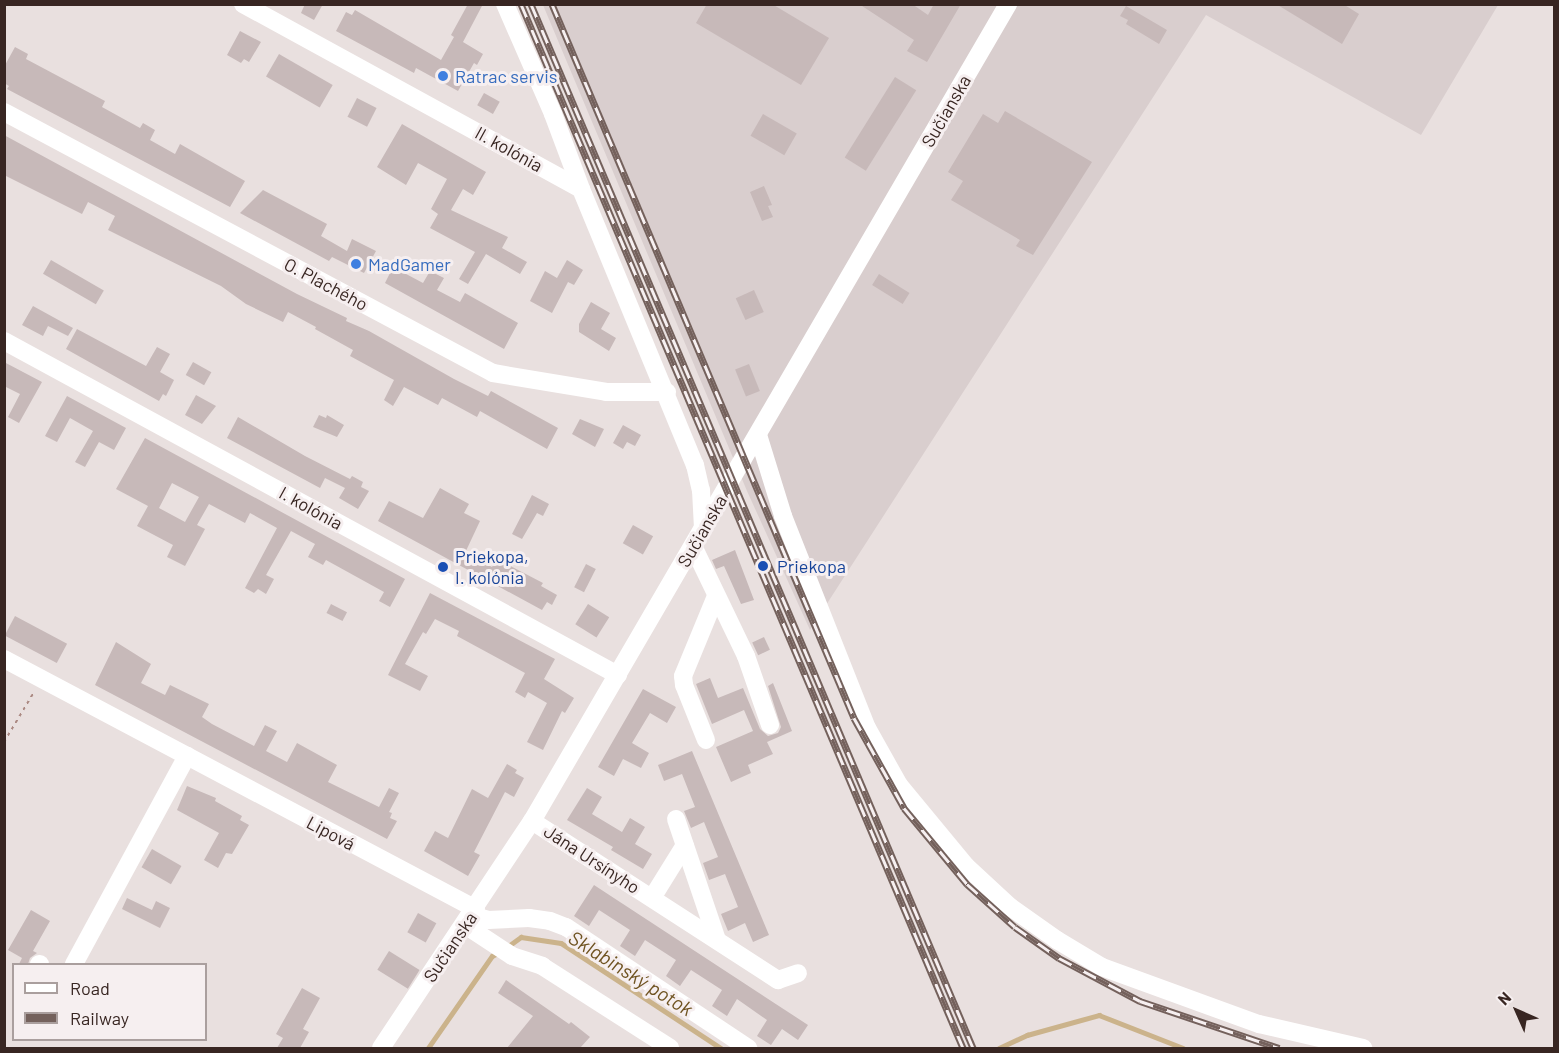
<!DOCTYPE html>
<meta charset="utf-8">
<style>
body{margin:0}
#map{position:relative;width:1559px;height:1053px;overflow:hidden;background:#e9e0df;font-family:Barlow,sans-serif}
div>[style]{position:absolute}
.built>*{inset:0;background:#d9cece}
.stream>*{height:4.5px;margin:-2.25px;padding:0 2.25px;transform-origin:2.25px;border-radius:2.25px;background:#cbb38b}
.building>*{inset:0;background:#c7b9b9;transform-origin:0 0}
.path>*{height:2px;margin-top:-1px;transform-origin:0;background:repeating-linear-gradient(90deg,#ab8982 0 3px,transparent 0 7.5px)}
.minor>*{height:18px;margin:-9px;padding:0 9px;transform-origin:9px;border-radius:9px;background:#fff}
.rail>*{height:7px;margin-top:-3.5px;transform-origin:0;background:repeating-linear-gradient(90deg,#f6eff0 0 14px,#74615c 0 28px);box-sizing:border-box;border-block:2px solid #74615c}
.dots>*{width:16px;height:16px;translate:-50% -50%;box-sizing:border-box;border:3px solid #f6eff0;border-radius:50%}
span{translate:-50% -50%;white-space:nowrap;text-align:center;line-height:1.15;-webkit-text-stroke:6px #f6eff0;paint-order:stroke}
.shop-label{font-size:18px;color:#366cbe}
.left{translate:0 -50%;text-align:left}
.street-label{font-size:18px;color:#382622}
.transit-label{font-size:18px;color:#164399}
.water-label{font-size:20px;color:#6f5321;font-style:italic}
.frame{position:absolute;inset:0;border:6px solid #382622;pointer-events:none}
.legend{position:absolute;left:12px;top:963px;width:195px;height:78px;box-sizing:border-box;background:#f6eff0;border:2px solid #aa9f9e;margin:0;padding:8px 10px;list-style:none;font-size:18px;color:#382622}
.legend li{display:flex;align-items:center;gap:12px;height:30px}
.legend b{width:30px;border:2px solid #aa9f9e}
.north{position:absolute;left:1487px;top:981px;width:60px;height:60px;-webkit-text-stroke:4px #f6eff0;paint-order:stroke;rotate:315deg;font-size:16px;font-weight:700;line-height:24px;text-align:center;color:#382622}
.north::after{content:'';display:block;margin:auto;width:21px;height:27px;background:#382622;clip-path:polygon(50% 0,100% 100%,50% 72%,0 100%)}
</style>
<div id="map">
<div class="built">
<i style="clip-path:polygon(543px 5px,1498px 5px,1421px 135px,1206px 15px,810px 630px,747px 491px)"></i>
</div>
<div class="stream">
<i style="left:507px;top:947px;width:17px;rotate:-36deg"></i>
<i style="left:521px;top:937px;width:40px;rotate:8.5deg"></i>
<i style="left:561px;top:943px;width:191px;rotate:33.3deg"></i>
<i style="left:428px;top:1048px;width:112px;rotate:-55.2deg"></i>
<i style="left:492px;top:956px;width:7px;rotate:-27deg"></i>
<i style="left:999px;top:1048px;width:31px;rotate:-25deg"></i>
<i style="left:1027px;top:1035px;width:75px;rotate:-15.5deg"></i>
<i style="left:1099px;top:1015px;width:90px;rotate:21.4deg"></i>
</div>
<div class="building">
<i style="clip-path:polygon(305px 4px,323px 4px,314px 20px,301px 13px)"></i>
<i style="clip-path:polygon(468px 4px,483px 4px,463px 42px,483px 54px,477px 65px,474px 63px,458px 91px,416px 68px,414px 73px,336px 31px,346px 12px,352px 15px,355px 10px,441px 60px,454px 37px,451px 35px)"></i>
<i style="clip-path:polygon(707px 4px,772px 4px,829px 38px,801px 85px,696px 23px)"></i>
<i style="clip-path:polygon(859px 4px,912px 4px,928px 15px,934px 4px,961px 4px,927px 62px,907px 51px,914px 40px)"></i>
<i style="clip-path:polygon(1276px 4px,1343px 4px,1359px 14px,1342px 44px)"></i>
<i style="clip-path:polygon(1126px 6px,1167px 30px,1159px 44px,1126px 24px,1128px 20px,1120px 16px)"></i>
<i style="clip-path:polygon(240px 31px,261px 42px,249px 62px,244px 59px,241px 63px,227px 55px)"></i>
<i style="clip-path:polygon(15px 47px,28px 54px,26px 59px,105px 101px,102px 107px,140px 128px,143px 123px,155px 130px,150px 140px,175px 154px,180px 144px,245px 181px,230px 207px,7px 89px,9px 86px,4px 83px,4px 67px)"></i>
<i style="left:279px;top:54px;width:62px;height:26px;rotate:30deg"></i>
<i style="left:895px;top:77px;width:25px;height:95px;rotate:32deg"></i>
<i style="left:484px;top:93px;width:18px;height:14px;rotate:29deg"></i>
<i style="left:357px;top:98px;width:22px;height:21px;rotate:27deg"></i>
<i style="clip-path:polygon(1005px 111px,1092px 162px,1033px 255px,1016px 246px,1020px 240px,951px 200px,963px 181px,948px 172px,983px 114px,998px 123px)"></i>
<i style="left:763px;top:114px;width:39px;height:25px;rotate:30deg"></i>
<i style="clip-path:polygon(402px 124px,486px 172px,473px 195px,463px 189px,451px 210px,508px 237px,502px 248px,527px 262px,520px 274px,486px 254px,468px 284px,459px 279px,475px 252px,430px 228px,438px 214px,431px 209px,447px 179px,418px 163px,406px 185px,377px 167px)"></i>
<i style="clip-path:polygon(4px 135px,297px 294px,347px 318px,346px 321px,369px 331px,454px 379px,488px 396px,491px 391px,558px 428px,547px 449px,480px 411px,477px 417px,442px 398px,438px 405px,404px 387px,393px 406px,384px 400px,394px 380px,350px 356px,353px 350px,315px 329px,316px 327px,288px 312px,283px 322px,246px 304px,221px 286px,122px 237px,108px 230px,115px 216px,88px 202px,82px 214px,4px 175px)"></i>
<i style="clip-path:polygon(764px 186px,772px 205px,768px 206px,773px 217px,762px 221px,750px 192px)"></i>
<i style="clip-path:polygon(263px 190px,327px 224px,321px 236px,347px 251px,352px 239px,376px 251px,364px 273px,332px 257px,329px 261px,240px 213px)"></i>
<i style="left:51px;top:260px;width:61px;height:16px;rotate:30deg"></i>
<i style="clip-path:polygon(567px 260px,583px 270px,574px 285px,568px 282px,552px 313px,530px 301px,545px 271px,557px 278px)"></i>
<i style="clip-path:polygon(393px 267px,423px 283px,430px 271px,444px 278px,437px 290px,460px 302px,465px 293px,518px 323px,504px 349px,385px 283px)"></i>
<i style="left:879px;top:274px;width:36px;height:13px;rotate:32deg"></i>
<i style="left:754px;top:290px;width:24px;height:20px;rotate:66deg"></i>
<i style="clip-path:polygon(591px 302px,610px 313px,601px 329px,616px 338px,609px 351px,579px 332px,579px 324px)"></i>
<i style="clip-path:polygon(33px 306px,73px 328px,68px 336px,48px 326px,43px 336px,22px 325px)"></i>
<i style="clip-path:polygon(77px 329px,146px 366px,157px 347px,170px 354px,160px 372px,174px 380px,166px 396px,163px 394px,159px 401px,66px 349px)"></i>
<i style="clip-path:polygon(4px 362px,42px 382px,19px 423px,8px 417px,20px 394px,4px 386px)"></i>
<i style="left:193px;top:362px;width:21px;height:15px;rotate:29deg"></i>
<i style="left:749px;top:364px;width:29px;height:15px;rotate:68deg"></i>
<i style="clip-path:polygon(196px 395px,216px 406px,202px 424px,185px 415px)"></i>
<i style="clip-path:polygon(67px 396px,126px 428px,114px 450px,99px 442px,85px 467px,75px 462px,93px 431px,70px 418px,57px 442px,45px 436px)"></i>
<i style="clip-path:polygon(319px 415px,326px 418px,327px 415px,344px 425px,337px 437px,313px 427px)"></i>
<i style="clip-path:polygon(238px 417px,305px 456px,350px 479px,352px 476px,363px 482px,361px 487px,369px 491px,358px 509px,339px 498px,345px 488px,325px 478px,320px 488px,227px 438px)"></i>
<i style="clip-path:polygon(580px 419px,604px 429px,595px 447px,572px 434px)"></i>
<i style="clip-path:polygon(623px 425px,641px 435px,635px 446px,627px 442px,623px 449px,613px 443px)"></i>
<i style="clip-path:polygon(evenodd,145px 438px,405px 579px,390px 607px,379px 601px,384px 592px,326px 560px,323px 565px,308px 557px,315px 544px,291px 531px,266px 575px,274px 579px,266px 594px,258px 589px,254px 593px,245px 588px,277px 528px,250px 513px,245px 523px,209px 504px,197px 525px,205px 529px,185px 566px,167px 557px,173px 545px,137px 526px,148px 506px,116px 489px,145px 438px,172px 483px,199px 497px,185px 522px,159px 508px,172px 483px)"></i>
<i style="clip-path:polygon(440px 488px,469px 504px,464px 513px,480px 521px,465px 553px,492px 567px,497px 559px,543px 583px,541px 586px,557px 595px,552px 605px,547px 602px,542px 610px,378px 521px,389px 501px,423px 518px)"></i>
<i style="clip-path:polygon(532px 495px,549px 504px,543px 516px,537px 513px,522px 539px,512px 534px)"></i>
<i style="left:633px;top:525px;width:23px;height:21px;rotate:29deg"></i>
<i style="clip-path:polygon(735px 550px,754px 600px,741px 604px,724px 566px,716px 569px,712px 560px)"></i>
<i style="left:586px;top:564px;width:11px;height:26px;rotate:27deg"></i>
<i style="clip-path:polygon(430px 593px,555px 659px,544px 679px,574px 698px,565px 713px,562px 711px,543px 750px,527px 742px,547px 703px,528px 692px,525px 698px,515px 692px,525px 673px,457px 636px,459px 631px,435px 619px,426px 634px,423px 632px,405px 664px,428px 676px,420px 691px,388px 675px)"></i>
<i style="left:331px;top:604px;width:18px;height:10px;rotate:27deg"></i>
<i style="left:588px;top:604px;width:25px;height:24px;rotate:32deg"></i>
<i style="left:15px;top:616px;width:59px;height:22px;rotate:28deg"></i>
<i style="left:764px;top:637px;width:14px;height:13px;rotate:65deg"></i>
<i style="clip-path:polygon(116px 642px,151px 664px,141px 683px,165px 695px,170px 685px,209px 704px,202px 717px,212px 724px,254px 746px,265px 725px,277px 731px,266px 751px,287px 762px,297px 743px,337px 765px,328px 782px,379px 807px,389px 788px,399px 793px,389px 812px,392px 813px,390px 818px,397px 821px,387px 839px,95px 685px)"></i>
<i style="clip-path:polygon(710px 678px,718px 698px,743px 688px,760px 729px,768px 736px,778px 733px,781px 727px,768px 686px,773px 683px,792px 731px,767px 742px,773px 754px,748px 765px,751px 773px,731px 782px,716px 747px,753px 731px,744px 710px,712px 724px,696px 684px)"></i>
<i style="clip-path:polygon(643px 689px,676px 707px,667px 723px,650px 713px,632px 743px,649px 753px,641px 768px,623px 759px,614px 776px,598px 767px)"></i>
<i style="clip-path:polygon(692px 751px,769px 935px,753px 942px,745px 923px,728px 931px,721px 914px,738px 907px,725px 874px,709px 880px,703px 863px,718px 857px,704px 822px,691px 828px,684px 811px,695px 807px,682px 774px,664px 781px,658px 765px)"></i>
<i style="clip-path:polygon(507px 764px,517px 770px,515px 773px,524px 778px,514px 797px,505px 792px,474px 852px,480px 855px,468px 876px,424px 851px,435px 831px,448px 838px,472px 789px,488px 798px)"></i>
<i style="clip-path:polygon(187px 786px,216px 798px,215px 801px,242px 816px,240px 820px,249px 825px,232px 854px,226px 853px,218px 868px,204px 860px,219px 833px,177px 810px)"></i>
<i style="clip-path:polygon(587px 788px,602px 797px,592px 814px,622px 832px,630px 818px,645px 827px,635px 844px,652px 854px,643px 869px,611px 850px,613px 847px,567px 820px)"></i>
<i style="left:152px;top:849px;width:34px;height:21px;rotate:30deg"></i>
<i style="clip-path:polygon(594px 885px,808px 1025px,798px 1040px,782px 1029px,771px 1045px,757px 1036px,767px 1020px,737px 999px,727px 1016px,712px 1006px,722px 990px,691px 970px,680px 986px,666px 976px,676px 960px,645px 940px,635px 956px,620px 946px,630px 930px,599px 910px,589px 926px,574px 916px)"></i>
<i style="clip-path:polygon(127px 898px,152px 910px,156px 901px,170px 908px,160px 928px,122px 909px)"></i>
<i style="clip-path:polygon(31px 910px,50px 921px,33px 951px,37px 953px,30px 958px,28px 964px,19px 964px,22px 958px,8px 950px)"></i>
<i style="left:418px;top:913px;width:21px;height:22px;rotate:29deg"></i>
<i style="left:389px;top:951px;width:36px;height:22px;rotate:32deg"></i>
<i style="clip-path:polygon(506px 980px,569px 1024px,571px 1022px,590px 1037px,580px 1048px,507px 1048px,533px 1016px,498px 993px)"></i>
<i style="clip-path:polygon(302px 988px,320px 998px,303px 1029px,309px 1032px,300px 1048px,277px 1048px,283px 1038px,276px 1034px)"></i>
</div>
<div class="path">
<i style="left:4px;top:742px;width:58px;rotate:-59deg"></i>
</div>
<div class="minor">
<i style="left:243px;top:4px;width:385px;rotate:28.7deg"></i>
<i style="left:581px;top:189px;width:299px;rotate:67.6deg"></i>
<i style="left:695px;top:465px;width:26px;rotate:77deg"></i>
<i style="left:701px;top:490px;width:38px;rotate:87deg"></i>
<i style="left:505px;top:4px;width:120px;rotate:66.4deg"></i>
<i style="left:553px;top:114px;width:80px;rotate:69.5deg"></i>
<i style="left:4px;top:112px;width:554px;rotate:28.09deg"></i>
<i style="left:493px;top:373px;width:115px;rotate:9.5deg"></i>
<i style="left:606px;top:392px;width:61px"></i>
<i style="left:4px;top:341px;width:699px;rotate:28.55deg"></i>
<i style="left:758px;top:435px;width:85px;rotate:72.8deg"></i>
<i style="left:783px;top:516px;width:228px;rotate:68.4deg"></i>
<i style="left:867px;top:728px;width:65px;rotate:60.7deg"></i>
<i style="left:899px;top:785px;width:105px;rotate:50.4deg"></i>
<i style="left:966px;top:866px;width:59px;rotate:42.9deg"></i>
<i style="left:1009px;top:906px;width:59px;rotate:35.3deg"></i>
<i style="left:1057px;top:940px;width:52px;rotate:31deg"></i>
<i style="left:1102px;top:967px;width:167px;rotate:20deg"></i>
<i style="left:1259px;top:1024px;width:107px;rotate:13deg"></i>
<i style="left:693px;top:546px;width:122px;rotate:64.3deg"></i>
<i style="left:746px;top:656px;width:73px;rotate:70.8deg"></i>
<i style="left:4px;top:659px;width:534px;rotate:27.91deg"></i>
<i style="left:706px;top:740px;width:59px;rotate:-111.8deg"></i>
<i style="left:684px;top:685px;width:9px;rotate:-96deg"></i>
<i style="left:683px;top:676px;width:87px;rotate:-67.6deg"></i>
<i style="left:676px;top:819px;width:128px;rotate:71.3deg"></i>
<i style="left:532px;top:821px;width:293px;rotate:32.9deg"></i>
<i style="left:778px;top:980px;width:21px;rotate:-19deg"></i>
<i style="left:652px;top:898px;width:62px;rotate:-58.1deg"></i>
<i style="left:471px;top:915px;width:18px;rotate:16deg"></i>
<i style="left:488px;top:920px;width:41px;rotate:-2.8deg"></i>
<i style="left:529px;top:918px;width:21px;rotate:8deg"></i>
<i style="left:550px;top:921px;width:17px;rotate:21deg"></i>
<i style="left:566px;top:927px;width:219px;rotate:33.6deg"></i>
<i style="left:465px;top:925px;width:56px;rotate:33.4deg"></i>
<i style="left:512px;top:956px;width:32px;rotate:18deg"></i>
<i style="left:542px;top:966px;width:152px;rotate:32.6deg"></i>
<i style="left:39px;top:964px;width:1px"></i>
<i style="left:74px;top:964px;width:237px;rotate:-61.5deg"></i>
<i style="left:381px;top:1048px;width:273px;rotate:-56.4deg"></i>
<i style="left:532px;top:821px;width:946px;rotate:-59.77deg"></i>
</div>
<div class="rail">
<i style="left:521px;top:4px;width:1134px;rotate:67.05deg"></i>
<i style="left:531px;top:4px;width:1134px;rotate:67.05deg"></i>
<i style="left:552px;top:4px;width:775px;rotate:67.07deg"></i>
<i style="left:854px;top:718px;width:103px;rotate:60.9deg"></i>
<i style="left:904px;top:808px;width:99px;rotate:50.3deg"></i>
<i style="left:967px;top:884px;width:64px;rotate:41.9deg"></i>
<i style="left:1015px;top:927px;width:54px;rotate:35.2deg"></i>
<i style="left:1059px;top:958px;width:92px;rotate:28deg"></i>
<i style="left:1140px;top:1001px;width:147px;rotate:18.7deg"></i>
</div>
<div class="dots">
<i style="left:443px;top:76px;background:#3f7fe0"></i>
<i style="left:356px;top:264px;background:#3f7fe0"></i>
<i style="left:763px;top:566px;background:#1a4fb4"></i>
<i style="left:443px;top:567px;background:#1a4fb4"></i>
</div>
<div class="shop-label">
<span class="left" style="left:455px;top:76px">Ratrac servis</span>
<span class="left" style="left:368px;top:264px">MadGamer</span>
</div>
<div class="street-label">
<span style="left:946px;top:111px;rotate:-60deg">Sučianska</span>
<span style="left:509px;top:149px;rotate:29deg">II. kolónia</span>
<span style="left:326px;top:284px;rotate:28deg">O. Plachého</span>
<span style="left:311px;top:508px;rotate:29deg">I. kolónia</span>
<span style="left:702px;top:531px;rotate:-60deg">Sučianska</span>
<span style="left:331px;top:833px;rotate:28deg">Lipová</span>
<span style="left:592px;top:859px;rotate:33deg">Jána Ursínyho</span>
<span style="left:450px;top:947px;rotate:-56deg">Sučianska</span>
</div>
<div class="transit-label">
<span class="left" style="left:455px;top:567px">Priekopa,<br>I. kolónia</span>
<span class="left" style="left:777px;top:566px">Priekopa</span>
</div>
<div class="water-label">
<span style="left:631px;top:973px;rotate:32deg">Sklabinský potok</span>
</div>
<div class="frame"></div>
<ul class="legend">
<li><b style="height:8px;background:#fff"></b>Road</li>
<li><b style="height:8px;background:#74615c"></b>Railway</li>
</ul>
<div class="north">N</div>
</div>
